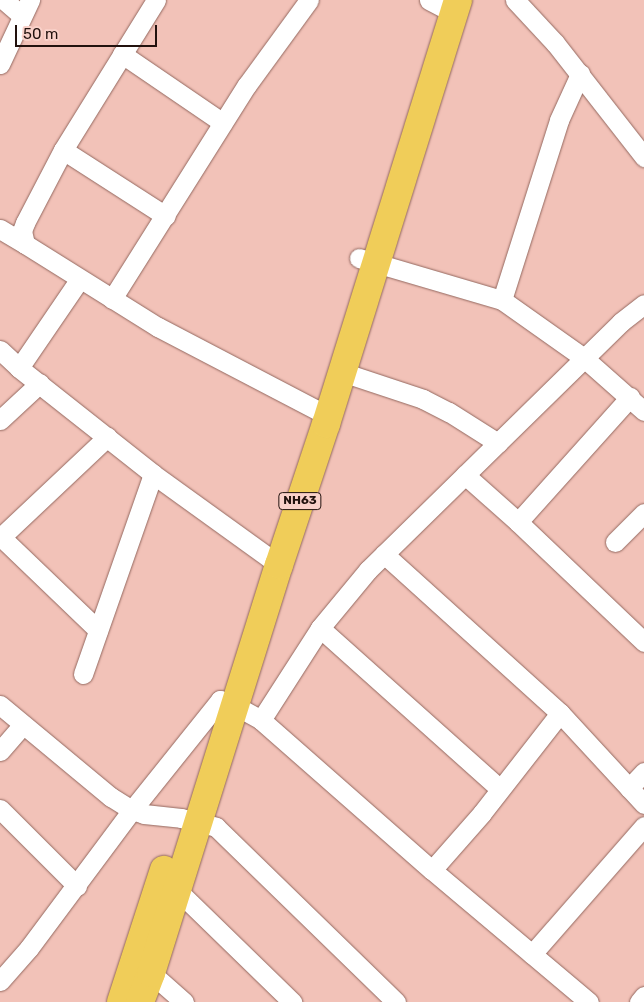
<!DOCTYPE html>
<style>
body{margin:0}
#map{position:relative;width:644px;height:1002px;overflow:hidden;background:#f2c2b8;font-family:Rubik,sans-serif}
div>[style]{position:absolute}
.roads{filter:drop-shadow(0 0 1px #93685f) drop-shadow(0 0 1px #93685f)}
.street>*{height:19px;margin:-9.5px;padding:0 9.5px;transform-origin:9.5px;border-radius:9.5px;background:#fff}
.highway>*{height:28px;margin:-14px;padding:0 14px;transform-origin:14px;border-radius:14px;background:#f0cd59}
span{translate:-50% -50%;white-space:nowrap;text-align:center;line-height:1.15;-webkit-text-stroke:5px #f9d1c9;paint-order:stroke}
.shield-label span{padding:1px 4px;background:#f9d1c9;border:1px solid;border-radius:4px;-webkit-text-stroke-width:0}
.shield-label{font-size:12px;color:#22120e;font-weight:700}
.scale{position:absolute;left:15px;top:25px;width:142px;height:22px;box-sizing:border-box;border:2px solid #22120e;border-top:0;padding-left:6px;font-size:15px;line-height:18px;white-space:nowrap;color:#22120e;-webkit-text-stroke:4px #f9d1c9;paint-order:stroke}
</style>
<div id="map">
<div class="roads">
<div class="street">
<i style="left:4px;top:0;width:23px;rotate:41deg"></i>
<i style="left:156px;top:0;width:176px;rotate:121.8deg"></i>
<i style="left:63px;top:150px;width:82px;rotate:117.5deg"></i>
<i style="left:25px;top:223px;width:9px;rotate:111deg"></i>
<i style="left:22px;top:231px;width:13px;rotate:77deg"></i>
<i style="left:25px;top:244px;width:157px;rotate:32deg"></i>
<i style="left:158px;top:327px;width:192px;rotate:27.6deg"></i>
<i style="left:429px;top:0;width:27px;rotate:28deg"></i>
<i style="left:515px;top:0;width:59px;rotate:47.1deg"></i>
<i style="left:555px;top:43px;width:145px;rotate:52deg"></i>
<i style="left:122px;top:54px;width:122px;rotate:34.3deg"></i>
<i style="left:0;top:64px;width:71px;rotate:-64.9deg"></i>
<i style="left:63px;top:150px;width:122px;rotate:32.7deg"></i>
<i style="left:0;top:229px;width:29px;rotate:31deg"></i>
<i style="left:359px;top:258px;width:149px;rotate:16.4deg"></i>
<i style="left:502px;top:300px;width:100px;rotate:35.3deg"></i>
<i style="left:584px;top:358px;width:80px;rotate:41.5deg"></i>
<i style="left:112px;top:299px;width:253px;rotate:-57.8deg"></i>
<i style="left:247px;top:85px;width:105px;rotate:-53.9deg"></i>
<i style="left:502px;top:300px;width:189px;rotate:-72.4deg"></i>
<i style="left:559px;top:120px;width:51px;rotate:-65.5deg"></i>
<i style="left:0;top:350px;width:26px;rotate:43deg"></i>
<i style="left:19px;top:368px;width:171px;rotate:38.3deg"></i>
<i style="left:153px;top:474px;width:155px;rotate:35.8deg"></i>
<i style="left:19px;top:368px;width:107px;rotate:-55.7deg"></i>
<i style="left:342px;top:372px;width:85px;rotate:18.4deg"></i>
<i style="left:423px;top:399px;width:29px;rotate:27deg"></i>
<i style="left:449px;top:412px;width:58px;rotate:32.3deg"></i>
<i style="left:0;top:420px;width:54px;rotate:-42.8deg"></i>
<i style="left:465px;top:475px;width:71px;rotate:41.6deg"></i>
<i style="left:518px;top:522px;width:174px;rotate:43.6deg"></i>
<i style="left:518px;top:522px;width:168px;rotate:-48.1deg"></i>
<i style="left:0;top:536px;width:136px;rotate:43.8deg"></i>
<i style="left:1px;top:537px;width:146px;rotate:-43.3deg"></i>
<i style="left:615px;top:542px;width:41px;rotate:-45deg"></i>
<i style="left:384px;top:554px;width:237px;rotate:42.1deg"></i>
<i style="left:560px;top:713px;width:124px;rotate:47.3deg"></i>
<i style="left:320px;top:628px;width:241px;rotate:41.8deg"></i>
<i style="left:83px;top:674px;width:212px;rotate:-70.7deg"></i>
<i style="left:0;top:705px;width:144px;rotate:39.7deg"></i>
<i style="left:111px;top:797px;width:25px;rotate:32deg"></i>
<i style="left:132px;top:810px;width:13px;rotate:18deg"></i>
<i style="left:144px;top:814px;width:37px;rotate:6deg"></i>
<i style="left:181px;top:818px;width:36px;rotate:14deg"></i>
<i style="left:216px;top:827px;width:251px;rotate:44.2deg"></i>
<i style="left:261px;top:720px;width:109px;rotate:-57.3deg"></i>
<i style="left:320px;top:628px;width:75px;rotate:-50.4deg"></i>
<i style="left:368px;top:570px;width:354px;rotate:-44.4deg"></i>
<i style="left:621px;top:322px;width:29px;rotate:-38deg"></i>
<i style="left:0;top:751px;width:35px;rotate:-49deg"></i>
<i style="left:629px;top:788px;width:22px;rotate:-47deg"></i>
<i style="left:0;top:809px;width:109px;rotate:45deg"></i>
<i style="left:432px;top:870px;width:76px;rotate:-48.7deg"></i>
<i style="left:482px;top:813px;width:127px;rotate:-52deg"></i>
<i style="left:177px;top:890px;width:161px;rotate:44.2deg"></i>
<i style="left:532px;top:954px;width:170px;rotate:-48.8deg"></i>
<i style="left:151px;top:973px;width:44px;rotate:41.3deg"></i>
<i style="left:0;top:981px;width:44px;rotate:-48.7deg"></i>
<i style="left:29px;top:948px;width:172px;rotate:-53.3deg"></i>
<i style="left:132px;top:810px;width:141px;rotate:-51.3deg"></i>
<i style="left:220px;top:700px;width:17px;rotate:21deg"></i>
<i style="left:236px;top:706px;width:29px;rotate:29deg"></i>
<i style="left:261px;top:720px;width:227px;rotate:41.3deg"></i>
<i style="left:432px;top:870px;width:205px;rotate:40.1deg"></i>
<i style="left:639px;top:1002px;width:8px;rotate:-50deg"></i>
</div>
<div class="highway">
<i style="left:121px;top:1002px;width:139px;rotate:-72deg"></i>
<i style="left:140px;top:1002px;width:31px;rotate:-69deg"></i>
<i style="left:151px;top:973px;width:428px;rotate:-72.6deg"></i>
<i style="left:279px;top:565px;width:149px;rotate:-71.6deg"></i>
<i style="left:326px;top:424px;width:444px;rotate:-72.7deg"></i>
</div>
</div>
<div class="shield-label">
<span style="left:300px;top:501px">NH63</span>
</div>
<div class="scale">50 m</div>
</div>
